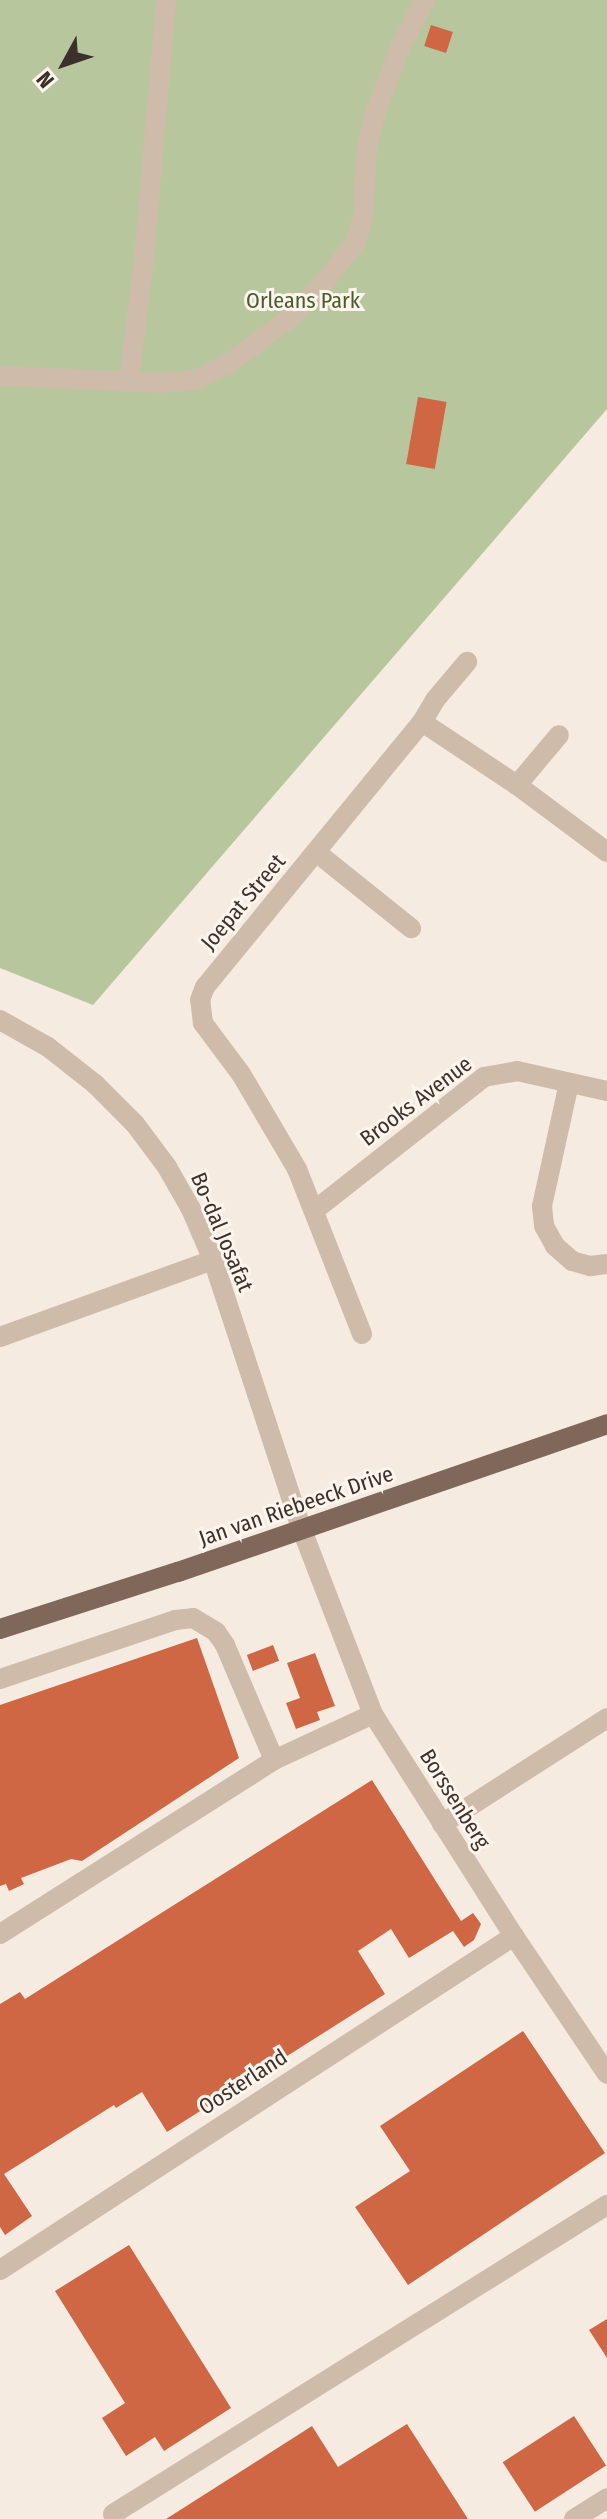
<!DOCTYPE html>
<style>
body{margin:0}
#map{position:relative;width:607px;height:2519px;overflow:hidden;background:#f5ebe0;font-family:"Fira Sans Condensed",sans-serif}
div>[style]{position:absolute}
.green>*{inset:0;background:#b8c69e}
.building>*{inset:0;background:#cf6644;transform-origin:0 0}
.minor>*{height:20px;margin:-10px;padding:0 10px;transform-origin:10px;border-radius:10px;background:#cfbbaa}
.major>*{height:20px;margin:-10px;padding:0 10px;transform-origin:10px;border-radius:10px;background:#7f675a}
span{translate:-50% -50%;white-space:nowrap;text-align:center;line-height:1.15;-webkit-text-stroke:6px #fcf5ed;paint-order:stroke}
.park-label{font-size:22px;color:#4a5c2c}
.street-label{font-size:22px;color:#3c302a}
.north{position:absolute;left:24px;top:24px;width:80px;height:80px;-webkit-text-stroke:6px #fcf5ed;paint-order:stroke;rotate:230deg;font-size:22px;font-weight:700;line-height:32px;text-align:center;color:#3c302a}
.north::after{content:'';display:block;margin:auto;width:28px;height:36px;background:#3c302a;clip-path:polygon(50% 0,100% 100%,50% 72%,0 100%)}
</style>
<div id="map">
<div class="green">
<i style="clip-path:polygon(0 0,607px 0,607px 409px,93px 1005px,0 968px)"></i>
</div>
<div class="building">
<i style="left:431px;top:25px;width:23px;height:22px;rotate:18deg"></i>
<i style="left:418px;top:397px;width:29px;height:68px;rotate:10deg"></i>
<i style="clip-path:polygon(197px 1638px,239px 1758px,82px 1861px,71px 1859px,21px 1878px,24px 1884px,9px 1891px,6px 1884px,0 1886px,0 1705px)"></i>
<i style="left:273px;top:1645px;width:17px;height:28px;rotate:69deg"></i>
<i style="clip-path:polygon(315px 1653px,335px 1706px,317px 1712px,320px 1720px,296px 1729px,286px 1703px,300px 1698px,287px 1663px)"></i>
<i style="clip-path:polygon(372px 1780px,461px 1921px,473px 1913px,481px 1924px,474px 1940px,464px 1947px,453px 1931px,409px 1958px,391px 1929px,358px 1951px,385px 1994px,167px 2132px,142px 2092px,116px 2108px,114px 2105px,4px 2174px,32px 2216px,5px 2235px,0 2227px,0 2004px,20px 1992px,25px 1999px)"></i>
<i style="clip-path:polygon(523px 2031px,605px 2153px,408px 2285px,355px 2207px,410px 2171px,380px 2126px)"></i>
<i style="clip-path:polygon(129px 2245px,231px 2408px,164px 2451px,155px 2437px,126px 2456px,102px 2418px,125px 2403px,55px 2291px)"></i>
<i style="clip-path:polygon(607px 2319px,607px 2358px,589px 2330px)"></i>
<i style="left:574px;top:2416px;width:59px;height:85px;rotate:57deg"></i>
<i style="clip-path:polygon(407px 2424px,468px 2519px,166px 2519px,312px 2426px,338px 2467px)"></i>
</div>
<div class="minor">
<i style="left:0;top:376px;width:166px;rotate:2.4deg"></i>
<i style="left:166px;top:383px;width:32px;rotate:-7deg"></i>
<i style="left:198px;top:379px;width:34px;rotate:-27deg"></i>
<i style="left:228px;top:364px;width:72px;rotate:-36.6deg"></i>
<i style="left:286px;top:321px;width:46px;rotate:-44.1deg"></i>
<i style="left:319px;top:289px;width:58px;rotate:-52deg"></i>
<i style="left:355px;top:243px;width:26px;rotate:-72deg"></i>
<i style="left:363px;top:218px;width:71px;rotate:-86.8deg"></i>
<i style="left:367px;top:147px;width:38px;rotate:-76deg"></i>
<i style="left:376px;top:110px;width:69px;rotate:-68.7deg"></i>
<i style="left:401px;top:46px;width:52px;rotate:-62.4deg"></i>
<i style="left:129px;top:379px;width:122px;rotate:-82.9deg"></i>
<i style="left:144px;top:258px;width:259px;rotate:-85.1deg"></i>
<i style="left:422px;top:722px;width:26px;rotate:-59deg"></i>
<i style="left:435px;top:700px;width:50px;rotate:-49.9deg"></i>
<i style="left:517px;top:785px;width:65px;rotate:-50deg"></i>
<i style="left:316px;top:852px;width:122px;rotate:38.7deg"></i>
<i style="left:0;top:1020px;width:55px;rotate:29.4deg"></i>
<i style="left:48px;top:1047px;width:60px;rotate:38.2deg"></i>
<i style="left:95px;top:1084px;width:57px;rotate:45deg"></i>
<i style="left:135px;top:1124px;width:54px;rotate:53.3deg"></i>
<i style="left:167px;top:1167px;width:48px;rotate:60.3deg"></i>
<i style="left:191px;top:1209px;width:56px;rotate:66.7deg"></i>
<i style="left:213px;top:1260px;width:284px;rotate:71.8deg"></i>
<i style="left:302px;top:1530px;width:197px;rotate:68.9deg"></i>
<i style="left:373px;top:1714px;width:263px;rotate:57.6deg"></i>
<i style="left:514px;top:1936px;width:166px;rotate:56deg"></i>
<i style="left:569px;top:1083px;width:126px;rotate:102.4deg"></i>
<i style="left:542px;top:1206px;width:20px;rotate:84deg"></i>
<i style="left:544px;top:1226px;width:23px;rotate:61deg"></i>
<i style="left:555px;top:1246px;width:23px;rotate:41deg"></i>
<i style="left:572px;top:1261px;width:19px;rotate:16deg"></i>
<i style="left:590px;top:1266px;width:17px;rotate:-7deg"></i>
<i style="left:315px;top:1210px;width:215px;rotate:-38.2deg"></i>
<i style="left:484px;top:1077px;width:34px;rotate:-10deg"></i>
<i style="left:517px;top:1071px;width:92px;rotate:12.5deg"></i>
<i style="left:362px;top:1334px;width:177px;rotate:-111.5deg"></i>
<i style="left:297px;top:1169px;width:110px;rotate:-120.5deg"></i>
<i style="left:241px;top:1074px;width:64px;rotate:-126.7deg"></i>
<i style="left:203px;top:1023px;width:23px;rotate:-97deg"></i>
<i style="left:200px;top:1000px;width:14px;rotate:-69deg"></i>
<i style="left:205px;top:987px;width:343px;rotate:-50.7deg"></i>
<i style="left:422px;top:722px;width:114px;rotate:33.6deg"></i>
<i style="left:517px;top:785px;width:112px;rotate:36.7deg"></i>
<i style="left:0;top:1337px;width:226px;rotate:-19.9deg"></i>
<i style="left:0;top:1679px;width:185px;rotate:-18.6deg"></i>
<i style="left:175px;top:1620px;width:18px;rotate:-6deg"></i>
<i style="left:193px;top:1618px;width:27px;rotate:31deg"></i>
<i style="left:216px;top:1632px;width:16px;rotate:55deg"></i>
<i style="left:225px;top:1645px;width:125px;rotate:66.9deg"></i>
<i style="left:442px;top:1824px;width:196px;rotate:-32.7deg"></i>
<i style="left:0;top:1934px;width:325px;rotate:-32.4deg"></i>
<i style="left:274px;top:1760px;width:109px;rotate:-24.9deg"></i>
<i style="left:0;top:2270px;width:613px;rotate:-33.02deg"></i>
<i style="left:113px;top:2514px;width:583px;rotate:-32.03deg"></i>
<i style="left:574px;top:2519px;width:39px;rotate:-32deg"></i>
</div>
<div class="major">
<i style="left:0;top:1629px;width:187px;rotate:-17.8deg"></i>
<i style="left:178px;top:1572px;width:454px;rotate:-19deg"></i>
</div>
<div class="park-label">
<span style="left:303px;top:301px">Orleans Park</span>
</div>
<div class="street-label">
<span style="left:243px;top:902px;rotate:-50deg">Joepat Street</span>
<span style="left:416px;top:1101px;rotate:-37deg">Brooks Avenue</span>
<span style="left:222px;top:1232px;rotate:67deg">Bo-dal Josafat</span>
<span style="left:296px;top:1506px;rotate:-19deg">Jan van Riebeeck Drive</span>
<span style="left:455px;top:1799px;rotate:58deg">Borssenberg</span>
<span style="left:243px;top:2082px;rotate:-33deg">Oosterland</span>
</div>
<div class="north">N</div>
</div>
